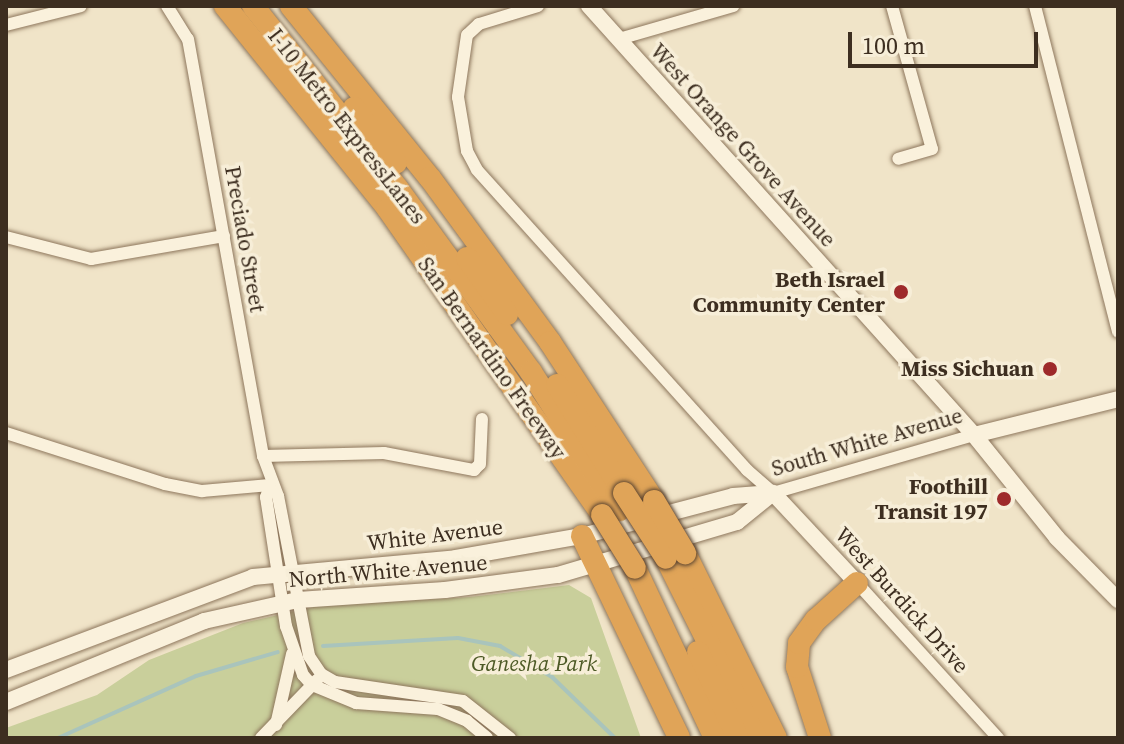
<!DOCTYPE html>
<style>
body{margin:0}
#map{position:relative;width:1124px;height:744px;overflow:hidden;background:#f0e4c8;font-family:"Source Serif 4",serif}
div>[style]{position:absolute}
.green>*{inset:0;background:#c9cf9b}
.stream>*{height:4px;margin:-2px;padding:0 2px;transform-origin:2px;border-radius:2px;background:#a9c4bc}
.roads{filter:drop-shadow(0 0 2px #8d765c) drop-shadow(0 0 2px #8d765c)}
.street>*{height:12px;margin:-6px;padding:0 6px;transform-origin:6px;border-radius:6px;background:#faf1dc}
.secondary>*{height:16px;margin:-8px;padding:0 8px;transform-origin:8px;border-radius:8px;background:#faf1dc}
.highway>*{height:22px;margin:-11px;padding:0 11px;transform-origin:11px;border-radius:11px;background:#e0a458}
.bridges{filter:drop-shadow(0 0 2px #5b4430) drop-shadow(0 0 2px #5b4430)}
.highway-bridge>*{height:22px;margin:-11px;padding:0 11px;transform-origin:11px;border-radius:11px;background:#e0a458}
.dots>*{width:22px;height:22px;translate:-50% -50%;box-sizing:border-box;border:4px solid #f7eed8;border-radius:50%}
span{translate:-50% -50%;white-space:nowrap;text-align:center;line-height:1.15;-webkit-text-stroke:7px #f7eed8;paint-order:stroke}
.street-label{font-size:22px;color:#3d2e20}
.poi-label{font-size:22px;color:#3d2e20;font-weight:700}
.right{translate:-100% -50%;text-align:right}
.park-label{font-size:22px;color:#4d5a26;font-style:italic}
.frame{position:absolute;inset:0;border:8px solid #3d2e20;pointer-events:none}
.scale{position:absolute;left:848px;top:32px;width:190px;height:36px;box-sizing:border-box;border:4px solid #3d2e20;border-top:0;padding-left:10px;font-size:24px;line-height:28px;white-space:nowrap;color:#3d2e20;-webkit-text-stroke:6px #f7eed8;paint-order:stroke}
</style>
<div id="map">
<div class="green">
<i style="clip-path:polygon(569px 585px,591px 598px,641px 738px,6px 738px,6px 728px,97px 695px,149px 660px,243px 623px,318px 606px,470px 597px)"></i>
</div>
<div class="stream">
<i style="left:323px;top:646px;width:135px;rotate:-3.4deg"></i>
<i style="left:458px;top:638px;width:43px;rotate:10.8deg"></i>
<i style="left:500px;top:646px;width:61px;rotate:30.8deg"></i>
<i style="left:552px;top:677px;width:88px;rotate:44.1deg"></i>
<i style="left:58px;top:738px;width:151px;rotate:-24.2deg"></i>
<i style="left:196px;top:676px;width:85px;rotate:-16.3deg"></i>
</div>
<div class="roads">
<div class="street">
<i style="left:167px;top:6px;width:39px;rotate:58deg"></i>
<i style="left:188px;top:39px;width:424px;rotate:79.8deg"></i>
<i style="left:263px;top:456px;width:43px;rotate:69.4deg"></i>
<i style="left:278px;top:496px;width:163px;rotate:79deg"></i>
<i style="left:309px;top:656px;width:22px;rotate:56deg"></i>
<i style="left:321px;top:674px;width:16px;rotate:30deg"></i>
<i style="left:335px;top:682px;width:129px;rotate:8.4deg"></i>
<i style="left:463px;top:701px;width:60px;rotate:38.2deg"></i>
<i style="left:538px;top:6px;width:62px;rotate:163deg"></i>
<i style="left:479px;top:24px;width:16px;rotate:137deg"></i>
<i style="left:467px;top:35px;width:63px;rotate:98.3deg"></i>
<i style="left:458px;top:97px;width:55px;rotate:80.5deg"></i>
<i style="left:467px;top:151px;width:21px;rotate:62deg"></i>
<i style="left:477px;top:170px;width:404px;rotate:48deg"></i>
<i style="left:747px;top:470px;width:35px;rotate:41deg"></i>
<i style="left:773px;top:493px;width:209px;rotate:-16.1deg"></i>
<i style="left:892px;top:6px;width:148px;rotate:74.4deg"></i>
<i style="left:932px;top:149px;width:35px;rotate:164deg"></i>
<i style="left:1035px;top:6px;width:336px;rotate:75.7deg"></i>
<i style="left:6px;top:25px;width:77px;rotate:-14.2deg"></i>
<i style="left:619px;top:39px;width:119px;rotate:-16.1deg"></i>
<i style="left:6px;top:237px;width:88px;rotate:14.5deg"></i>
<i style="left:91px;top:259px;width:135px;rotate:-9.8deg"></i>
<i style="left:6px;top:433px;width:167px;rotate:17.8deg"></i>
<i style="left:165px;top:484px;width:38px;rotate:11deg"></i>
<i style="left:202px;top:491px;width:68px;rotate:-5deg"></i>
<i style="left:263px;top:456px;width:121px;rotate:-1.4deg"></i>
<i style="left:384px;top:453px;width:92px;rotate:10.7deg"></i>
<i style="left:474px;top:470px;width:8px;rotate:-45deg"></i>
<i style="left:480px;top:464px;width:45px;rotate:-87.5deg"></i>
<i style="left:270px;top:485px;width:13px;rotate:108deg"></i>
<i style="left:266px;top:497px;width:131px;rotate:81.2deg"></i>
<i style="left:286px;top:626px;width:52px;rotate:70.9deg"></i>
<i style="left:303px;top:675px;width:13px;rotate:48deg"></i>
<i style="left:312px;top:685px;width:48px;rotate:22.2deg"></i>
<i style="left:356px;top:703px;width:82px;rotate:4.2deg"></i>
<i style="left:438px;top:709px;width:31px;rotate:22deg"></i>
<i style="left:467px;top:721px;width:26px;rotate:40deg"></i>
<i style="left:857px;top:583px;width:210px;rotate:47.7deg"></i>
<i style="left:276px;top:725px;width:73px;rotate:-77.3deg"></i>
<i style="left:261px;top:738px;width:81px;rotate:-46deg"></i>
</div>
<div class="secondary">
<i style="left:589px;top:6px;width:576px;rotate:48.09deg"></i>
<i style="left:974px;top:435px;width:132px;rotate:51.1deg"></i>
<i style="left:1057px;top:538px;width:87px;rotate:45.5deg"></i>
<i style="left:974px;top:435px;width:148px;rotate:-14deg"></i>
<i style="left:773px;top:493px;width:123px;rotate:47deg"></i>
<i style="left:6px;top:670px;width:264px;rotate:-20.6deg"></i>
<i style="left:253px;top:577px;width:204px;rotate:-5.3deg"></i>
<i style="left:456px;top:558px;width:128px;rotate:-9.9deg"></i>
<i style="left:582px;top:536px;width:156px;rotate:-14.8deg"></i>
<i style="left:733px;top:496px;width:40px;rotate:-4.3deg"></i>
<i style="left:6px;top:702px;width:214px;rotate:-22.2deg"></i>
<i style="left:204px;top:621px;width:96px;rotate:-12.6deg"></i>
<i style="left:298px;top:600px;width:147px;rotate:-3.9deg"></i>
<i style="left:445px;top:590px;width:114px;rotate:-7.6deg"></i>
<i style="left:558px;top:575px;width:187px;rotate:-16.5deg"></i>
<i style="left:737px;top:522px;width:46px;rotate:-38.9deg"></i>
</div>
<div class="highway">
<i style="left:225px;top:6px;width:260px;rotate:51.2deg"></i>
<i style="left:388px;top:209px;width:373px;rotate:55deg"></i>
<i style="left:253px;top:6px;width:233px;rotate:51.6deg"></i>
<i style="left:398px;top:189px;width:226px;rotate:54deg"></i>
<i style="left:531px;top:372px;width:164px;rotate:57.5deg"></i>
<i style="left:291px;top:6px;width:221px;rotate:51.1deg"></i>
<i style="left:430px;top:178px;width:203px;rotate:53.8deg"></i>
<i style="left:550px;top:342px;width:190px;rotate:56.8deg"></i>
<i style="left:354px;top:108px;width:69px;rotate:52.6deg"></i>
<i style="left:467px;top:258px;width:69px;rotate:54.5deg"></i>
<i style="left:557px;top:385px;width:118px;rotate:58.2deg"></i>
<i style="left:582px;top:536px;width:224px;rotate:64.3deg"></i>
<i style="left:685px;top:553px;width:206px;rotate:63.8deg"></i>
<i style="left:666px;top:558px;width:201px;rotate:63.4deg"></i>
<i style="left:635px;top:568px;width:188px;rotate:64.8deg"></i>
<i style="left:698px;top:652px;width:95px;rotate:65.1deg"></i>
<i style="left:820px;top:738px;width:75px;rotate:-107.9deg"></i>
<i style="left:797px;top:667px;width:24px;rotate:-85deg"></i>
<i style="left:799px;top:643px;width:29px;rotate:-54deg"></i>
<i style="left:816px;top:620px;width:55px;rotate:-42.1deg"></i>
</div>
</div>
<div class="bridges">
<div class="highway-bridge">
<i style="left:624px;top:493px;width:77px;rotate:57.1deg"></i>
<i style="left:654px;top:501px;width:61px;rotate:59.2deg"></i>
<i style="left:602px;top:515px;width:62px;rotate:58.1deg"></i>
</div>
</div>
<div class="dots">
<i style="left:901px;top:292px;background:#9e2a2b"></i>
<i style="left:1050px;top:369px;background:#9e2a2b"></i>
<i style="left:1004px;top:499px;background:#9e2a2b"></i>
</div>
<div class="street-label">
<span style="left:347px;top:126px;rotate:52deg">I-10 Metro ExpressLanes</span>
<span style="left:743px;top:145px;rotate:48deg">West Orange Grove Avenue</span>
<span style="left:245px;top:239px;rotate:80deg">Preciado Street</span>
<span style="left:492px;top:358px;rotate:55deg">San Bernardino Freeway</span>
<span style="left:867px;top:442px;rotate:-16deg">South White Avenue</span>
<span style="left:435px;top:535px;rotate:-7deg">White Avenue</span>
<span style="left:388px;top:571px;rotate:-5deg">North White Avenue</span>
<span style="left:902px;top:600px;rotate:48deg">West Burdick Drive</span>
</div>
<div class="poi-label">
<span class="right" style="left:885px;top:292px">Beth Israel<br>Community Center</span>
<span class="right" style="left:1034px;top:369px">Miss Sichuan</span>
<span class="right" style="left:988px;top:499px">Foothill<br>Transit 197</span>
</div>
<div class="park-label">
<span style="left:534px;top:664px">Ganesha Park</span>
</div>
<div class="frame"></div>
<div class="scale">100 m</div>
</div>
